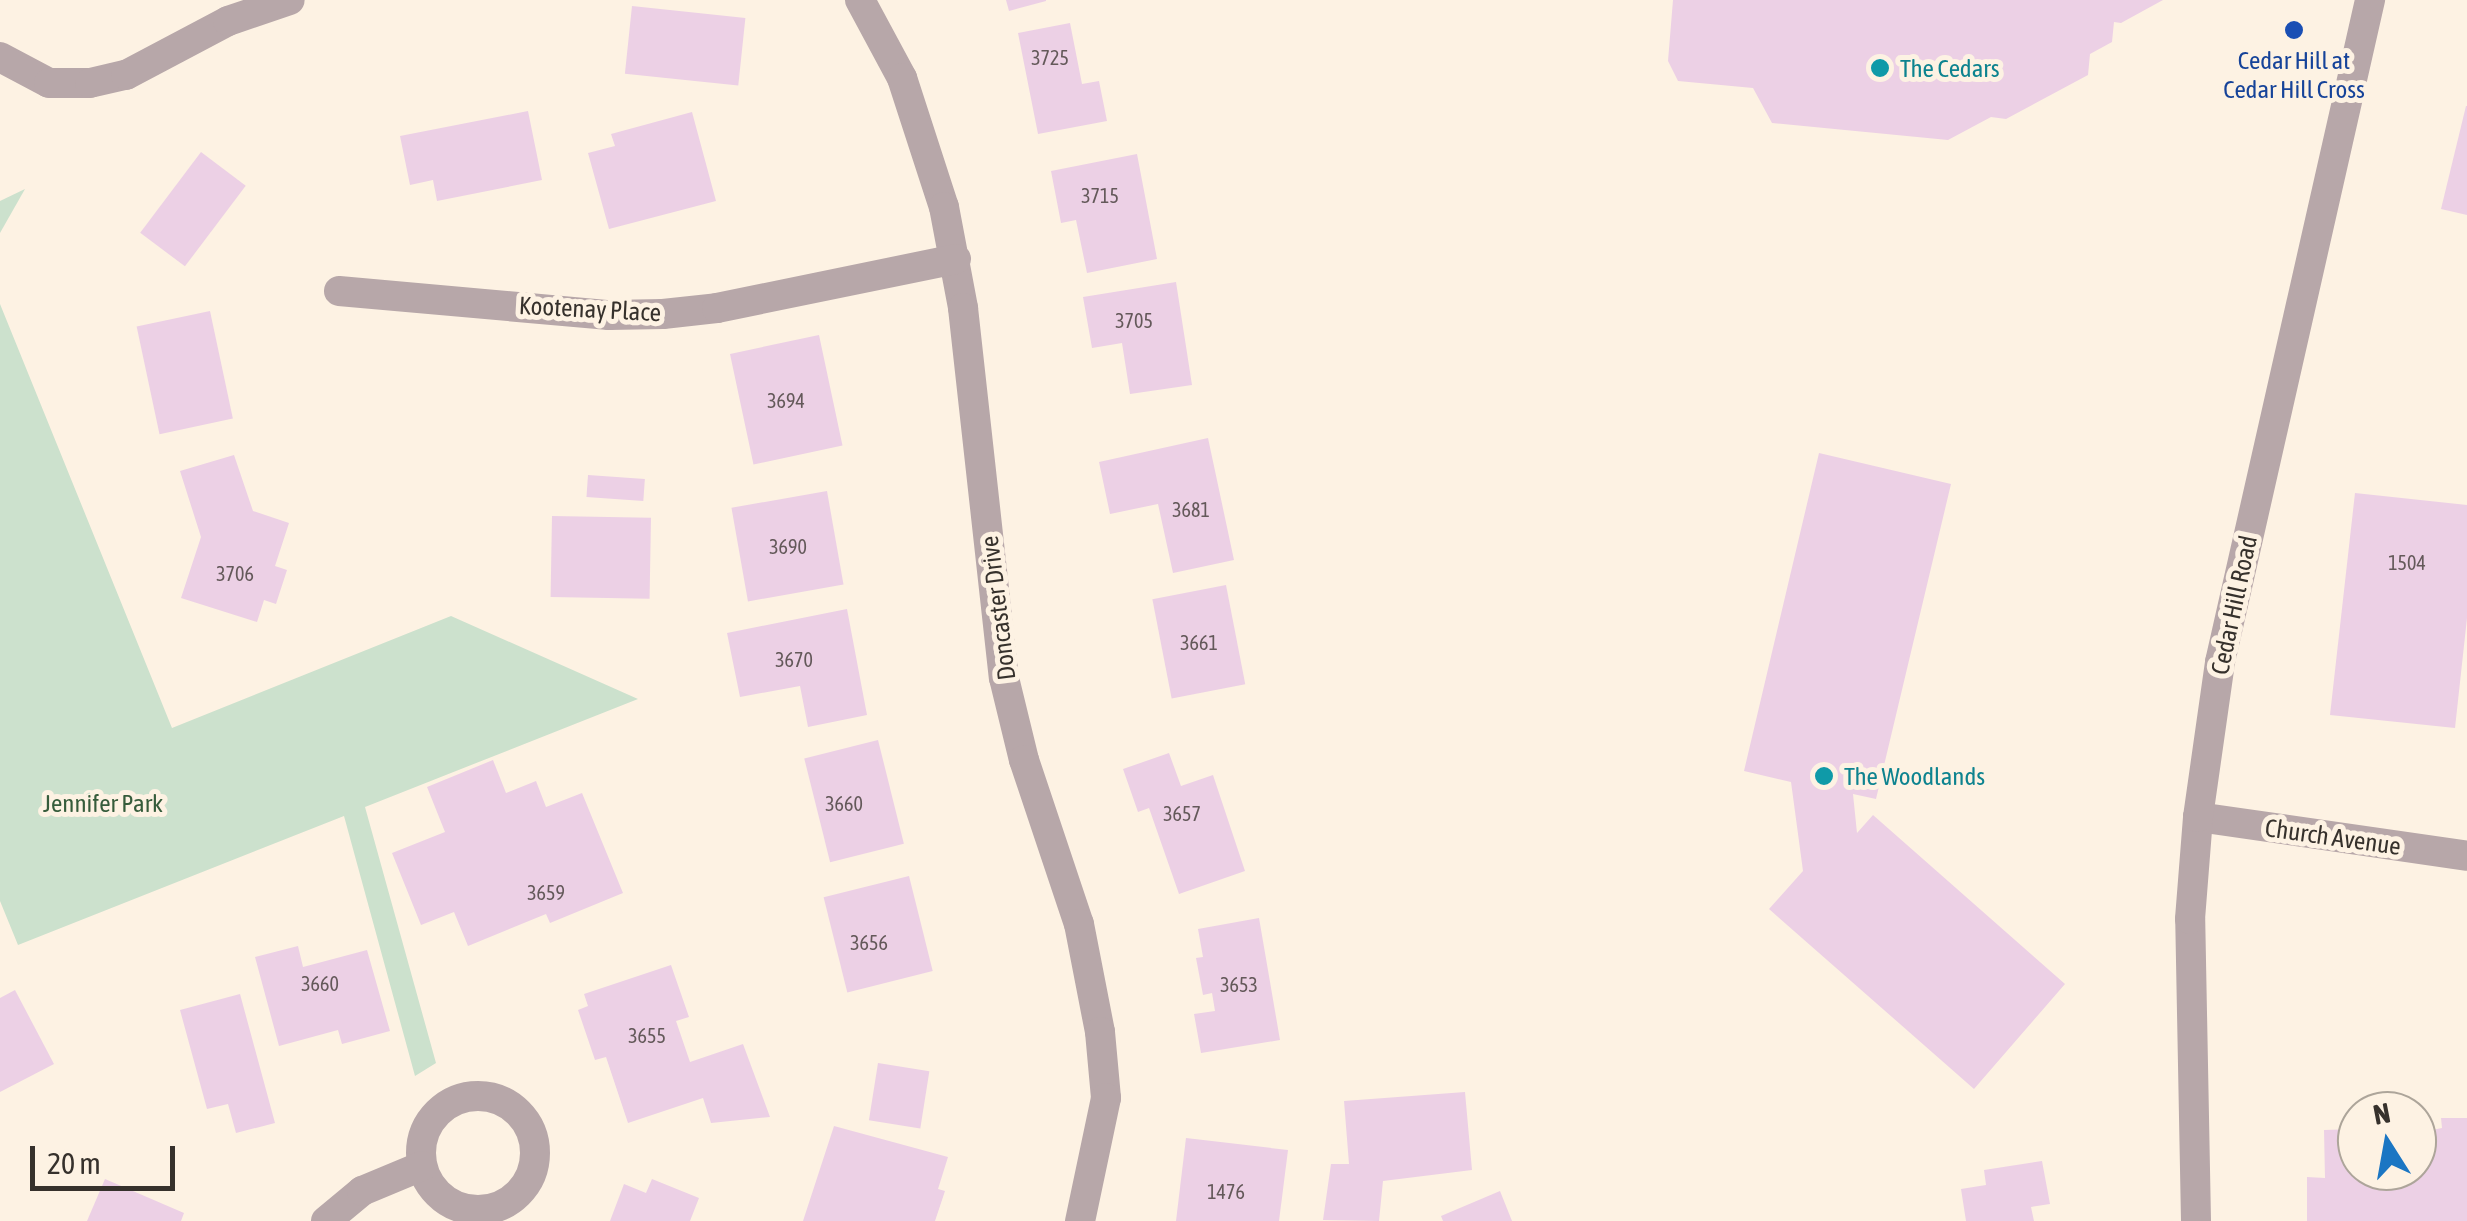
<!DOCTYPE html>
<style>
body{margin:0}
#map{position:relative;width:2467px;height:1221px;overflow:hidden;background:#fdf2e3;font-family:"Asap Condensed",sans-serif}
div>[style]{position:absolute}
.green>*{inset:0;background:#cce1cd}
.building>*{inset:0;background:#ecd0e5;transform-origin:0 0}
.minor>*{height:30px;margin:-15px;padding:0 15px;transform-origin:15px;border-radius:15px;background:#b7a7a9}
.minor>.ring{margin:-15px;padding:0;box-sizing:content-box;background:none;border:30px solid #b7a7a9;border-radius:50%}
.dots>*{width:28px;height:28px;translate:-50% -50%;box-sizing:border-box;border:5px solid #fdf2e3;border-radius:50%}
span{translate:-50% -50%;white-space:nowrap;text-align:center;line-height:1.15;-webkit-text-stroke:10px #fdf2e3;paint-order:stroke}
.number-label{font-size:20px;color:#64595a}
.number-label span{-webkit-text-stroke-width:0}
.transit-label{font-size:25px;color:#164399}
.culture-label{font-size:25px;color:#0d838f}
.left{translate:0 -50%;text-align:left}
.street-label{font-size:25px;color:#36312c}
.park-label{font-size:25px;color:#365c3b}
.north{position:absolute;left:2337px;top:1091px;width:100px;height:100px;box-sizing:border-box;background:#fdf2e3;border:2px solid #ada59a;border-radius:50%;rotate:349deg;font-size:28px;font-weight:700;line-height:40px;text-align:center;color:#36312c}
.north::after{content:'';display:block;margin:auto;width:35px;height:45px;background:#1b76c3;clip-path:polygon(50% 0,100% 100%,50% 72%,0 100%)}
.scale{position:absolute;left:30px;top:1146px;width:145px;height:45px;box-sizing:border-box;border:5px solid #36312c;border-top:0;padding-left:12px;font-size:30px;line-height:35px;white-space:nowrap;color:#36312c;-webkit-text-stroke:8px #fdf2e3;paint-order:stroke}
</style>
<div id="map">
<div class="green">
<i style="clip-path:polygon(25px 189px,0 233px,0 201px)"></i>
<i style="clip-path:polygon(0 304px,172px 728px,451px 616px,638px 699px,365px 807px,436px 1063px,415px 1076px,344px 816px,18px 945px,0 901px)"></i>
</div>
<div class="building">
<i style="clip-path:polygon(1006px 0,1046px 0,1046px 1px,1009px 11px)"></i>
<i style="clip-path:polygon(1673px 0,2163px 0,2121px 23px,2114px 22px,2112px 42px,2090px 54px,2088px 75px,2006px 119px,1991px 117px,1948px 140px,1772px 123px,1753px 88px,1678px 81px,1668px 61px)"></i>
<i style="left:632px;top:6px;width:114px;height:68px;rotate:6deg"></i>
<i style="clip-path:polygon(1070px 23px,1082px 84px,1099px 81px,1107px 121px,1038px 134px,1018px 33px)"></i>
<i style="clip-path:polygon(2466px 106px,2467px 106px,2467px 215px,2441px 209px)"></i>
<i style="clip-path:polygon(528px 111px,542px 180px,437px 201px,433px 180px,410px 185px,400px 136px)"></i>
<i style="clip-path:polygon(692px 112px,716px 201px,609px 229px,588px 153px,615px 146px,611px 134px)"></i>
<i style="left:201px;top:152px;width:56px;height:101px;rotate:37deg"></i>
<i style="clip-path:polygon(1137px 154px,1157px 259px,1087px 273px,1076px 220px,1061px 223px,1051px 171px)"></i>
<i style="clip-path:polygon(1176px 282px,1192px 385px,1130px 394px,1122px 343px,1092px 348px,1083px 297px)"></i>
<i style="left:210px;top:311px;width:110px;height:75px;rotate:78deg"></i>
<i style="left:819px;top:335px;width:113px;height:91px;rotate:78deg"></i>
<i style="clip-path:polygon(1208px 438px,1234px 560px,1173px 573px,1158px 504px,1110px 514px,1099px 462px)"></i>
<i style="clip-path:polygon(1819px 453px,1951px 484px,1876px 799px,1853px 794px,1857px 833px,1873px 815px,2065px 984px,1974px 1089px,1769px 909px,1803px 871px,1791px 782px,1744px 771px)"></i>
<i style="clip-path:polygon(234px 455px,253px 511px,289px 523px,275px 566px,287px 570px,276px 604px,264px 600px,257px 622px,181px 598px,201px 537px,180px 471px)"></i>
<i style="left:588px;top:475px;width:57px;height:22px;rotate:4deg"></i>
<i style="left:827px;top:491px;width:95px;height:97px;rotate:80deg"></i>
<i style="clip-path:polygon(2355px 493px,2467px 505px,2467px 618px,2455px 728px,2330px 715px)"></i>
<i style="left:552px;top:516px;width:99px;height:81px;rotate:1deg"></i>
<i style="left:1226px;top:585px;width:101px;height:75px;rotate:79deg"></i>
<i style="clip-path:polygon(847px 609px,867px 715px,808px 727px,800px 686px,740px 697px,727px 633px)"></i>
<i style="left:878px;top:740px;width:107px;height:76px;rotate:76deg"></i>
<i style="clip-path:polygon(1169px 753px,1181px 786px,1213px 775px,1245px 871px,1179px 894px,1149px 808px,1138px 812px,1123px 769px)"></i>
<i style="clip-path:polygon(493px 760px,506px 793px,536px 781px,546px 807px,582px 793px,623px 893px,550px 923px,546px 914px,468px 946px,454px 912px,421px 925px,392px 853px,445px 832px,427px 787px)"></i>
<i style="left:909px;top:876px;width:98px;height:88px;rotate:76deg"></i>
<i style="clip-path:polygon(1259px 918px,1280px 1040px,1201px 1053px,1194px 1014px,1215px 1011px,1212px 993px,1203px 995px,1196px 958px,1203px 957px,1198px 929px)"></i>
<i style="clip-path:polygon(298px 946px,303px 967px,367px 950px,390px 1031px,342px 1044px,338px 1030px,279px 1046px,255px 957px)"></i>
<i style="clip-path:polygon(671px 965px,689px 1017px,676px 1021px,690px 1062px,743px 1044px,770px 1117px,711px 1123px,703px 1098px,628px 1123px,606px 1057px,595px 1060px,578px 1010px,588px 1006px,584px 994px)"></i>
<i style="clip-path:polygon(15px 990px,54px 1064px,0 1092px,0 998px)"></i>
<i style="clip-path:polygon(240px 994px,275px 1123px,236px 1133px,228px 1104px,207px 1109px,180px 1010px)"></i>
<i style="left:878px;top:1063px;width:52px;height:58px;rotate:9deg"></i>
<i style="clip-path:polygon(1465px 1092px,1472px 1170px,1383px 1181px,1379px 1221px,1323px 1220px,1331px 1164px,1349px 1164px,1344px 1101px)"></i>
<i style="clip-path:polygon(2441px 1118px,2467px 1118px,2467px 1221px,2307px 1221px,2307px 1177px,2325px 1178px,2324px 1130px,2357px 1129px,2357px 1171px,2417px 1171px,2417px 1133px,2442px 1128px)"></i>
<i style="clip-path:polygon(834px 1126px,948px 1157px,938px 1189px,945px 1191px,935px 1221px,803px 1221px)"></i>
<i style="clip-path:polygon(1186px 1138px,1288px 1150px,1279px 1221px,1176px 1221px)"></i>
<i style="clip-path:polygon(2042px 1161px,2050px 1204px,2031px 1207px,2034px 1221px,1966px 1221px,1961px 1189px,1986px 1185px,1984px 1170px)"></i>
<i style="clip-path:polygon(105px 1179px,184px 1213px,181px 1221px,87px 1221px)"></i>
<i style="clip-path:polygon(652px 1179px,699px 1198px,690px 1221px,610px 1221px,624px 1184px,646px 1193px)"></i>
<i style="clip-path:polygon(1500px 1191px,1512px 1221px,1443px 1221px,1441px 1216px)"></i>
</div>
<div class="minor">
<i style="left:860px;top:0;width:89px;rotate:61.7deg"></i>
<i style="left:902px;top:78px;width:136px;rotate:72deg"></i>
<i style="left:944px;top:207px;width:103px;rotate:79.3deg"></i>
<i style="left:963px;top:308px;width:372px;rotate:83.7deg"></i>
<i style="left:1004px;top:678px;width:84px;rotate:76.3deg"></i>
<i style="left:1024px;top:760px;width:173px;rotate:71.5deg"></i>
<i style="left:1079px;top:924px;width:110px;rotate:79deg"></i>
<i style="left:1100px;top:1032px;width:66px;rotate:84.8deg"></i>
<i style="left:1106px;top:1098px;width:126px;rotate:101.9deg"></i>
<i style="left:0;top:57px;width:55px;rotate:28deg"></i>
<i style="left:49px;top:83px;width:41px"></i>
<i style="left:90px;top:83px;width:37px;rotate:-13deg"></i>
<i style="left:126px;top:75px;width:115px;rotate:-27.9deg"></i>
<i style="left:228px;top:21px;width:65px;rotate:-18.7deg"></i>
<i style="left:339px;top:291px;width:271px;rotate:5.1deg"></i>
<i style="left:609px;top:315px;width:54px;rotate:-1.1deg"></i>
<i style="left:663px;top:314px;width:54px;rotate:-6.3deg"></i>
<i style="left:717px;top:308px;width:244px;rotate:-11.6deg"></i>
<i style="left:2198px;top:817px;width:272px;rotate:8.2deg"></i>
<i class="ring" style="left:421px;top:1096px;width:84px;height:84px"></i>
<i style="left:326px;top:1221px;width:47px;rotate:-39.8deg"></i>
<i style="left:362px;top:1191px;width:65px;rotate:-22.6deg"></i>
<i style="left:2196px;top:1221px;width:302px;rotate:-91.1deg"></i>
<i style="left:2190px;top:919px;width:102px;rotate:-85.5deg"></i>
<i style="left:2198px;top:817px;width:157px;rotate:-81.9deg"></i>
<i style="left:2220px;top:662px;width:679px;rotate:-77.23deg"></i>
</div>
<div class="dots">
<i style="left:2294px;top:30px;background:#1a4fb4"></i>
<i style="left:1880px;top:68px;background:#0f9aa8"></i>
<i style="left:1824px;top:776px;background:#0f9aa8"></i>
</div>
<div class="number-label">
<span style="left:1050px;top:57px">3725</span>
<span style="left:1100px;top:195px">3715</span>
<span style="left:1134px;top:320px">3705</span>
<span style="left:786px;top:400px">3694</span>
<span style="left:1191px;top:509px">3681</span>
<span style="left:788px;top:546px">3690</span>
<span style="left:2407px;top:562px">1504</span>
<span style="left:235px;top:573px">3706</span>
<span style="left:1199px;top:642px">3661</span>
<span style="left:794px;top:659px">3670</span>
<span style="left:844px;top:803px">3660</span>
<span style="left:1182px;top:813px">3657</span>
<span style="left:546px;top:892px">3659</span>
<span style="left:869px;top:942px">3656</span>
<span style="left:320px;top:983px">3660</span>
<span style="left:1239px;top:984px">3653</span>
<span style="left:647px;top:1035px">3655</span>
<span style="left:1226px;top:1191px">1476</span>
</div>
<div class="transit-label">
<span style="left:2294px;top:75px">Cedar Hill at<br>Cedar Hill Cross</span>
</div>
<div class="culture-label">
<span class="left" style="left:1900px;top:68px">The Cedars</span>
<span class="left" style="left:1844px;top:776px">The Woodlands</span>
</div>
<div class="street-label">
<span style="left:590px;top:309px;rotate:3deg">Kootenay Place</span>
<span style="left:2234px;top:605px;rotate:-78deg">Cedar Hill Road</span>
<span style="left:998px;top:608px;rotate:-97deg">Doncaster Drive</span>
<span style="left:2333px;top:837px;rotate:8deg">Church Avenue</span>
</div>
<div class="park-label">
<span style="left:103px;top:803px">Jennifer Park</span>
</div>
<div class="north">N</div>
<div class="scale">20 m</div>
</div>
